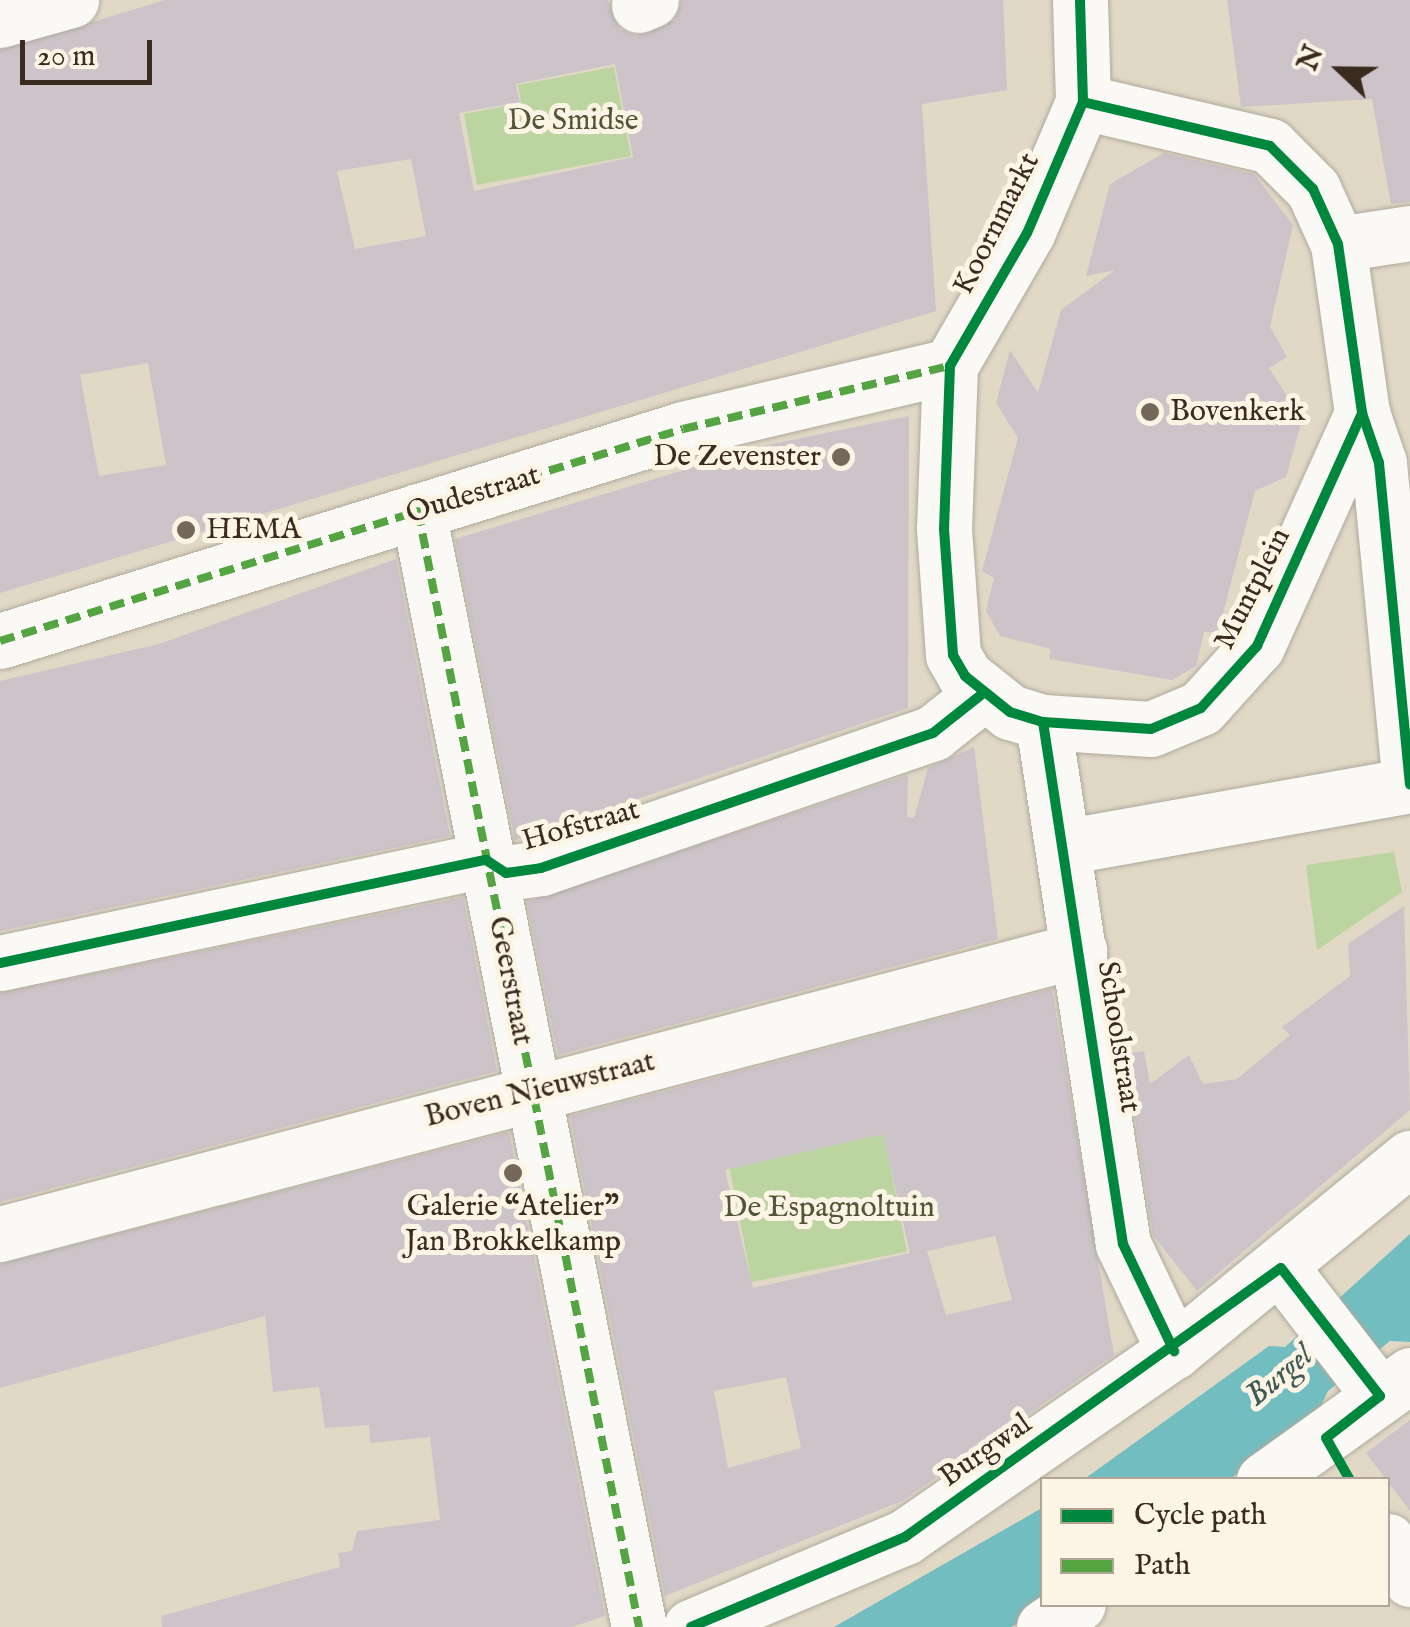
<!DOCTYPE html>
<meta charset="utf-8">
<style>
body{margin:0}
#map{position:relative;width:1410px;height:1627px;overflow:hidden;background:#e1d9c6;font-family:"IM FELL English",serif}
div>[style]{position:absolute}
.green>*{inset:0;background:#bcd4a0;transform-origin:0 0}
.water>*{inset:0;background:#72bdc0}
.building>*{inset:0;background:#ccc4c9}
.roads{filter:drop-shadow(0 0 2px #b0a99c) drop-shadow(0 0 2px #b0a99c)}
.minor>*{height:55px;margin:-27.5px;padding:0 27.5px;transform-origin:27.5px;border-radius:27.5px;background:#faf9f6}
.quiet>*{height:8px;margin-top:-4px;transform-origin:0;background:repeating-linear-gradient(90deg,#54a441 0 15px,transparent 0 23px)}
.cycleway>*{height:10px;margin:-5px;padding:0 5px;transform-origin:5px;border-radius:5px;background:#00873e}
.dots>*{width:28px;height:28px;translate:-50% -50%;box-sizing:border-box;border:5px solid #fcf5e5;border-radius:50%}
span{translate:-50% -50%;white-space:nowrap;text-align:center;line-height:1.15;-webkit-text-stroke:10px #fcf5e5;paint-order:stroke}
.park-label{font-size:30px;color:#545436}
.street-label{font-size:30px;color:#3b2a1e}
.poi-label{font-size:30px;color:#3b2a1e}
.left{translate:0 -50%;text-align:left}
.right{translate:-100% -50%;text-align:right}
.water-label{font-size:32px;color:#3e5956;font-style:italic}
.legend{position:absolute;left:1040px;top:1477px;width:350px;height:130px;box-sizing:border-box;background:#fcf5e5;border:2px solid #afa495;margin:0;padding:12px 18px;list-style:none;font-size:30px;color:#3b2a1e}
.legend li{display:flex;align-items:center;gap:20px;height:50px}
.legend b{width:50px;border:2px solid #afa495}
.north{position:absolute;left:1290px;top:20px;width:100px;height:100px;-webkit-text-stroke:8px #fcf5e5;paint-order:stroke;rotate:292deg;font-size:28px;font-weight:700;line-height:40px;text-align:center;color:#3b2a1e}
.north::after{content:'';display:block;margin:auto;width:35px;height:45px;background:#3b2a1e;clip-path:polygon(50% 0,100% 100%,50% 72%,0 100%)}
.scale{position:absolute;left:20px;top:40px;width:132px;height:45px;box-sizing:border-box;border:5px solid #3b2a1e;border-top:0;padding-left:12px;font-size:30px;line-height:35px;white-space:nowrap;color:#3b2a1e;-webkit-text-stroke:8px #fcf5e5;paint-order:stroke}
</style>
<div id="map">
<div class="green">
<i style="clip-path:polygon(614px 67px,631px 156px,477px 185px,464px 114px,521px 103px,518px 85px)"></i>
<i style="clip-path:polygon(1394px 852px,1402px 892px,1317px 950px,1306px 865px)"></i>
<i style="left:884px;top:1134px;width:120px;height:158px;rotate:79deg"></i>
</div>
<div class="water">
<i style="clip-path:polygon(1410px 1234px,1410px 1342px,1390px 1341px,1328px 1391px,1318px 1412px,1230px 1479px,1083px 1480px,1269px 1346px,1285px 1347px)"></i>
<i style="clip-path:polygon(1042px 1508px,1042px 1604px,1031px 1617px,1011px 1627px,834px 1627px)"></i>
</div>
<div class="building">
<i style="clip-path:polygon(evenodd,165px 0,608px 0,619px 29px,636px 36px,675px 20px,682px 0,1003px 0,1007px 90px,922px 104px,936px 311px,0 593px,0 50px,165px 0,615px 64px,633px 157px,474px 191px,459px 113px,520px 102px,516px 84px,615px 64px,165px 0,411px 159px,426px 236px,355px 249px,337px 171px,411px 159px,165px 0,148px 363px,166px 465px,99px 476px,80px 375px,148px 363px)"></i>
<i style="clip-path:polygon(1227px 0,1410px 0,1410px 202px,1391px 204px,1372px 99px,1241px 107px)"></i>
<i style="clip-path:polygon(1164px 153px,1254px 174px,1293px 225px,1270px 327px,1287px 357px,1269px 368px,1302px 420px,1286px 477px,1255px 491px,1218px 632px,1204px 632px,1196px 666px,1172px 680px,1049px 659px,1051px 649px,1000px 636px,986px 611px,994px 578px,982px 571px,1018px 438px,996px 403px,1010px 350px,1038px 393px,1061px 310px,1115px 270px,1086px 276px,1110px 184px)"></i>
<i style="clip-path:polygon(909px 416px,908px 708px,515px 840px,455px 539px,767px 445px)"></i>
<i style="clip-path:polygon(396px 559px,450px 836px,0 931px,0 681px,159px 644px)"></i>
<i style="clip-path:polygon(974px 747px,998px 939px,558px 1055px,527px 902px,908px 775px,907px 817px,914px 818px,928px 768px)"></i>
<i style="clip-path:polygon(463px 897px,497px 1071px,0 1202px,0 993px)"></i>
<i style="clip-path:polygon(1404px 906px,1410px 1110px,1197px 1291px,1153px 1235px,1125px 1054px,1144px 1051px,1150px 1084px,1189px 1055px,1203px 1084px,1237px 1079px,1290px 1035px,1282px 1027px,1350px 976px,1348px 944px)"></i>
<i style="clip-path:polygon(evenodd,1052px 989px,1114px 1355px,902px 1501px,665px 1596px,570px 1116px,1052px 989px,883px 1134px,910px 1253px,753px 1288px,725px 1170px,883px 1134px,1052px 989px,995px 1236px,1012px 1300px,946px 1315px,927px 1251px,995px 1236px,1052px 989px,786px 1377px,801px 1448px,728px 1468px,714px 1391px,786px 1377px)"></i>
<i style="clip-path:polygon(509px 1132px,605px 1616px,572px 1627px,162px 1627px,161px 1616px,340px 1567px,338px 1553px,352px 1551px,357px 1531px,440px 1520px,430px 1437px,370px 1443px,369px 1425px,325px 1428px,319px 1387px,273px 1392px,265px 1316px,0 1388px,0 1264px)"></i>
<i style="clip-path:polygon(1410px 1420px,1410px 1511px,1366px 1453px)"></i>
</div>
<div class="roads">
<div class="minor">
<i style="left:1080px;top:0;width:102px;rotate:88.3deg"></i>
<i style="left:1083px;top:102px;width:142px;rotate:113.1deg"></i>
<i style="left:1027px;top:233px;width:154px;rotate:120.1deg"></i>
<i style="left:950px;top:366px;width:163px;rotate:92.1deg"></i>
<i style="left:944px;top:529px;width:126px;rotate:85.9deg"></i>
<i style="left:953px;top:655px;width:24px;rotate:60deg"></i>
<i style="left:965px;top:676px;width:58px;rotate:38.7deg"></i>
<i style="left:1010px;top:712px;width:34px;rotate:17deg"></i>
<i style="left:1043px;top:722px;width:108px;rotate:3.7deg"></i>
<i style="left:1151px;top:729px;width:54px;rotate:-22.8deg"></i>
<i style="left:1201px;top:708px;width:84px;rotate:-47.9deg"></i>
<i style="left:1257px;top:646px;width:256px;rotate:-65.7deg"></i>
<i style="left:639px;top:5px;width:13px;rotate:-23deg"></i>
<i style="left:0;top:20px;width:74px;rotate:-15.7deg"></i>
<i style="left:1083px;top:102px;width:192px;rotate:13.2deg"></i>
<i style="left:1270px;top:146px;width:61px;rotate:45deg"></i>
<i style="left:1313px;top:189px;width:60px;rotate:65.6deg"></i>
<i style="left:1338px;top:244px;width:171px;rotate:81.9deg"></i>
<i style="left:1362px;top:413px;width:53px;rotate:71.2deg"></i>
<i style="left:1379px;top:463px;width:323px;rotate:84.5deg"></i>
<i style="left:1338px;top:244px;width:73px;rotate:-8.7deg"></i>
<i style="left:418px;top:511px;width:1138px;rotate:78.8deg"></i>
<i style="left:0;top:641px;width:715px;rotate:-17.24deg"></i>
<i style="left:683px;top:429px;width:274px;rotate:-13.3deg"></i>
<i style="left:1043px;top:722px;width:528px;rotate:81.29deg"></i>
<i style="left:1123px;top:1244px;width:119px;rotate:64.5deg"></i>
<i style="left:1063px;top:847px;width:352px;rotate:-10.1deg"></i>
<i style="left:0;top:963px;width:497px;rotate:-12deg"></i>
<i style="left:486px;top:860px;width:24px;rotate:33deg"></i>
<i style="left:506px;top:873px;width:35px;rotate:-8deg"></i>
<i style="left:541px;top:868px;width:415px;rotate:-19deg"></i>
<i style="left:933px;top:733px;width:61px;rotate:-38.4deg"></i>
<i style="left:0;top:1234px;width:1116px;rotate:-14.75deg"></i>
<i style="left:1281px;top:1268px;width:162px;rotate:52.3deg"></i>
<i style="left:1264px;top:1480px;width:180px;rotate:-35.7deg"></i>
<i style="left:1388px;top:1541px;width:44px;rotate:59.9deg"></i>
<i style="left:691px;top:1627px;width:232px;rotate:-22.8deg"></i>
<i style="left:905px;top:1537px;width:327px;rotate:-34.7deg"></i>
<i style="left:1174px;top:1351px;width:305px;rotate:-39.3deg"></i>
<i style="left:1044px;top:1627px;width:41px;rotate:-34.1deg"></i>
</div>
</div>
<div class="quiet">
<i style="left:418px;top:511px;width:1138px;rotate:78.8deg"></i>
<i style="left:0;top:641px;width:715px;rotate:-17.24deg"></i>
<i style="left:683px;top:429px;width:274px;rotate:-13.3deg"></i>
</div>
<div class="cycleway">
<i style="left:1080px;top:0;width:102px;rotate:88.3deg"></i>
<i style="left:1083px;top:102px;width:142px;rotate:113.1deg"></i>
<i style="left:1027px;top:233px;width:154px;rotate:120.1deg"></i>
<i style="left:950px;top:366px;width:163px;rotate:92.1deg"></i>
<i style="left:944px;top:529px;width:126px;rotate:85.9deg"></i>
<i style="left:953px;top:655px;width:24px;rotate:60deg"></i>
<i style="left:965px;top:676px;width:58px;rotate:38.7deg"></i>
<i style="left:1010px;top:712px;width:34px;rotate:17deg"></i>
<i style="left:1043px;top:722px;width:108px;rotate:3.7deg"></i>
<i style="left:1151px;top:729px;width:54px;rotate:-22.8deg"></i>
<i style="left:1201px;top:708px;width:84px;rotate:-47.9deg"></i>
<i style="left:1257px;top:646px;width:256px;rotate:-65.7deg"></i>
<i style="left:1083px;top:102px;width:192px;rotate:13.2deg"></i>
<i style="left:1270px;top:146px;width:61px;rotate:45deg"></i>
<i style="left:1313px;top:189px;width:60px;rotate:65.6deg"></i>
<i style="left:1338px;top:244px;width:171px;rotate:81.9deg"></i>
<i style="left:1362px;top:413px;width:53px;rotate:71.2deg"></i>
<i style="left:1379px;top:463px;width:323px;rotate:84.5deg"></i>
<i style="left:1043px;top:722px;width:528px;rotate:81.29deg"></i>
<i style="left:1123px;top:1244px;width:119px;rotate:64.5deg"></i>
<i style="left:0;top:963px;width:497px;rotate:-12deg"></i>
<i style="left:486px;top:860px;width:24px;rotate:33deg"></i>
<i style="left:506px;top:873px;width:35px;rotate:-8deg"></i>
<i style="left:541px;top:868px;width:415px;rotate:-19deg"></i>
<i style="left:933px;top:733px;width:61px;rotate:-38.4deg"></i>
<i style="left:691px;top:1627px;width:232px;rotate:-22.8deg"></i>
<i style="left:905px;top:1537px;width:462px;rotate:-35.6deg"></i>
<i style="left:1281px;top:1268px;width:162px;rotate:52.3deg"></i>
<i style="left:1380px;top:1396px;width:68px;rotate:142.1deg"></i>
<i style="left:1326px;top:1438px;width:48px;rotate:60.3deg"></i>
</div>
<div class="dots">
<i style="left:1150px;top:412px;background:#756759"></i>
<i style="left:841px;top:457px;background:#756759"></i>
<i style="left:186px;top:530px;background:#756759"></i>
<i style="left:513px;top:1173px;background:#756759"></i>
</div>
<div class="park-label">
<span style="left:573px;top:121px">De Smidse</span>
<span style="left:829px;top:1208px">De Espagnoltuin</span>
</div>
<div class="street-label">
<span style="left:997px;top:224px;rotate:-63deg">Koornmarkt</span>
<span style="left:473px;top:495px;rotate:-17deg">Oudestraat</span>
<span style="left:1253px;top:589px;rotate:-63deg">Muntplein</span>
<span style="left:581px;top:826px;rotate:-16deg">Hofstraat</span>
<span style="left:510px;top:981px;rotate:79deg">Geerstraat</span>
<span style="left:1118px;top:1037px;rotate:81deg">Schoolstraat</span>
<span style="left:540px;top:1090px;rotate:-14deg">Boven Nieuwstraat</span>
<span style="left:986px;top:1451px;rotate:-35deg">Burgwal</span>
</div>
<div class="poi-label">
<span class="left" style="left:1170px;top:412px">Bovenkerk</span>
<span class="right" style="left:821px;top:457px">De Zevenster</span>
<span class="left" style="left:206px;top:530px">HEMA</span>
<span style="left:513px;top:1224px">Galerie “Atelier”<br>Jan Brokkelkamp</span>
</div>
<div class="water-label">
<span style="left:1280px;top:1377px;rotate:-40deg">Burgel</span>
</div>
<ul class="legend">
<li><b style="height:12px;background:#00873e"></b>Cycle path</li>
<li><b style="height:12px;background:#54a441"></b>Path</li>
</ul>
<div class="north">N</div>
<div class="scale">20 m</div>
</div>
